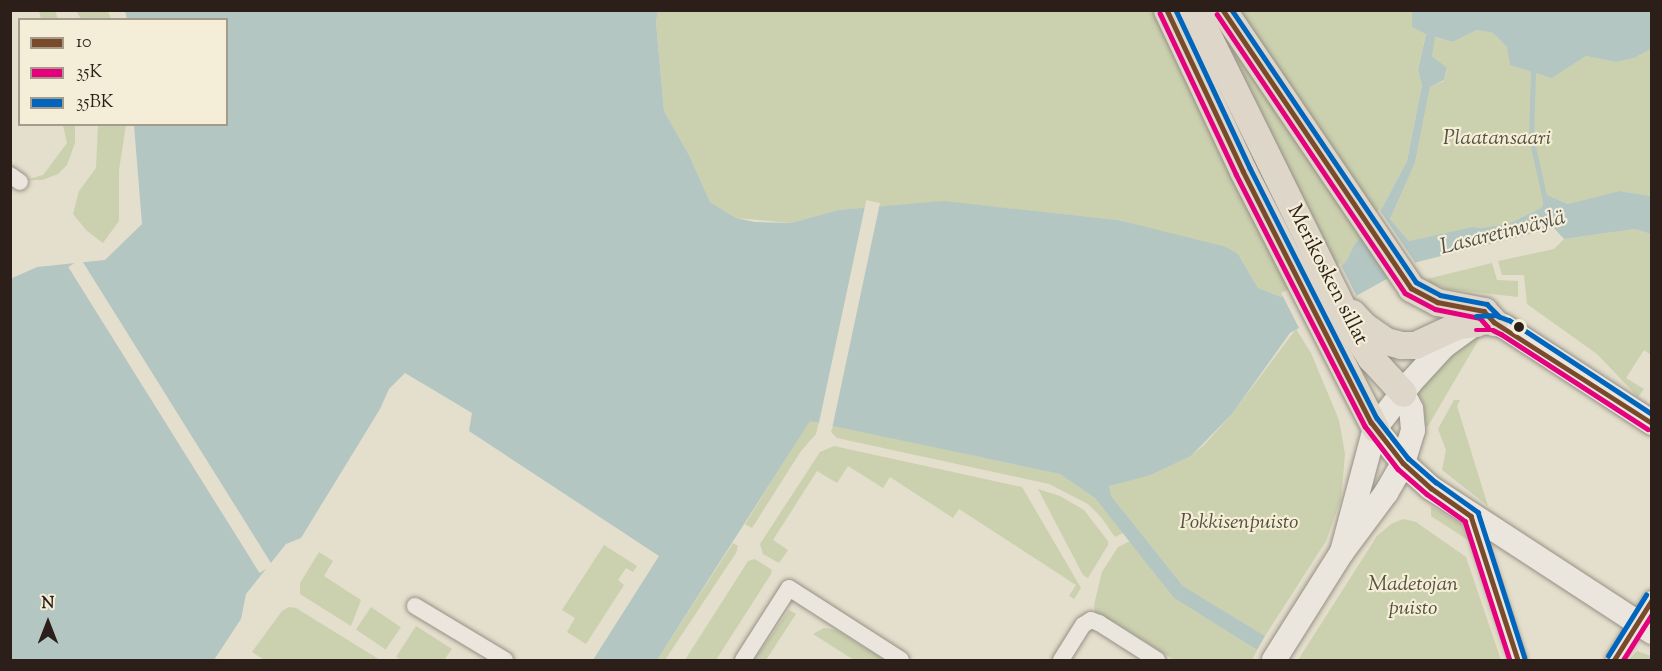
<!DOCTYPE html>
<meta charset="utf-8">
<style>
body{margin:0}
#map{position:relative;width:1662px;height:671px;overflow:hidden;background:#e4decc;font-family:"Sorts Mill Goudy",serif}
div>[style]{position:absolute}
.green>*{inset:0;background:#cbd0ae;transform-origin:0 0}
.water>*{inset:0;background:#b3c6c2}
.pier>*{inset:0;background:#e4decc;transform-origin:0 0}
.stream>*{height:5px;margin:-2.5px;padding:0 2.5px;transform-origin:2.5px;border-radius:2.5px;background:#b3c6c2}
.roads{filter:drop-shadow(0 0 2px #959085) drop-shadow(0 0 2px #959085)}
.street>*{height:16px;margin:-8px;padding:0 8px;transform-origin:8px;border-radius:8px;background:#eae6dd}
.secondary>*{height:24px;margin:-12px;padding:0 12px;transform-origin:12px;border-radius:12px;background:#eae6dd}
.primary>*{height:27px;margin:-13.5px;padding:0 13.5px;transform-origin:13.5px;border-radius:13.5px;background:#ddd6c9}
.bus-1>*{height:4.5px;margin:-2.25px;padding:0 2.25px;transform-origin:2.25px;border-radius:2.25px;background:#7a4b2a}
.bus-2>*{height:4.5px;margin:-2.25px;padding:0 2.25px;transform-origin:2.25px;border-radius:2.25px;background:#e5007d}
.bus-3>*{height:4.5px;margin:-2.25px;padding:0 2.25px;transform-origin:2.25px;border-radius:2.25px;background:#0065bd}
.dots>*{width:16px;height:16px;translate:-50% -50%;box-sizing:border-box;border:3px solid #f4edd7;border-radius:50%}
span{translate:-50% -50%;white-space:nowrap;text-align:center;line-height:1.15;-webkit-text-stroke:4.5px #f4edd7;paint-order:stroke}
.park-label{font-size:21px;color:#55513e;font-style:italic}
.street-label{font-size:21px;color:#2c1f19}
.water-label{font-size:22px;color:#4e4e4a;font-style:italic}
.frame{position:absolute;inset:0;border:12px solid #2c1f19;pointer-events:none}
.legend{position:absolute;left:18px;top:18px;width:210px;height:108px;box-sizing:border-box;background:#f4edd7;border:2px solid #a49b8b;margin:0;padding:8px 10px;list-style:none;font-size:18px;color:#2c1f19}
.legend li{display:flex;align-items:center;gap:12px;height:30px}
.legend b{width:30px;border:2px solid #a49b8b}
.north{position:absolute;left:18px;top:593px;width:60px;height:60px;-webkit-text-stroke:4px #f4edd7;paint-order:stroke;rotate:0deg;font-size:16px;font-weight:700;line-height:24px;text-align:center;color:#2c1f19}
.north::after{content:'';display:block;margin:auto;width:21px;height:27px;background:#2c1f19;clip-path:polygon(50% 0,100% 100%,50% 72%,0 100%)}
</style>
<div id="map">
<div class="green">
<i style="clip-path:polygon(1412px 10px,1412px 27px,1426px 33px,1418px 70px,1422px 85px,1407px 161px,1381px 210px,1354px 245px,1347px 260px,1341px 267px,1281px 297px,1258px 288px,1238px 254px,1118px 220px,947px 202px,838px 210px,791px 223px,736px 218px,710px 202px,690px 157px,664px 111px,656px 22px,658px 11px)"></i>
<i style="clip-path:polygon(39px 11px,55px 11px,58px 19px,41px 19px)"></i>
<i style="clip-path:polygon(76px 11px,108px 11px,111px 19px,81px 19px)"></i>
<i style="clip-path:polygon(1477px 30px,1493px 33px,1507px 47px,1552px 78px,1586px 56px,1616px 62px,1634px 58px,1651px 49px,1651px 196px,1619px 191px,1568px 204px,1547px 195px,1541px 208px,1510px 223px,1482px 228px,1472px 227px,1409px 241px,1390px 219px,1415px 163px,1430px 87px,1444px 81px,1447px 69px,1432px 56px,1434px 37px,1453px 42px)"></i>
<i style="clip-path:polygon(63px 125px,75px 125px,75px 143px,67px 165px,58px 174px,42px 180px,26px 180px,43px 175px,67px 143px)"></i>
<i style="clip-path:polygon(98px 125px,126px 125px,119px 170px,119px 221px,103px 243px,87px 231px,73px 214px,79px 191px,96px 168px)"></i>
<i style="clip-path:polygon(1635px 229px,1651px 234px,1651px 355px,1644px 350px,1626px 378px,1644px 389px,1638px 397px,1597px 354px,1527px 304px,1524px 275px,1502px 275px,1498px 261px,1554px 249px,1564px 239px)"></i>
<i style="clip-path:polygon(1492px 263px,1497px 280px,1518px 281px,1518px 297px,1447px 289px,1430px 283px,1427px 279px)"></i>
<i style="clip-path:polygon(1296px 329px,1311px 353px,1339px 420px,1345px 454px,1341px 499px,1326px 541px,1265px 636px,1183px 586px,1112px 497px,1109px 485px,1151px 475px,1191px 456px,1204px 445px,1232px 414px)"></i>
<i style="clip-path:polygon(1482px 334px,1428px 426px,1426px 427px,1423px 403px,1415px 390px,1464px 342px)"></i>
<i style="clip-path:polygon(1454px 400px,1460px 400px,1457px 406px,1488px 506px,1442px 470px,1446px 450px,1438px 429px)"></i>
<i style="clip-path:polygon(810px 420px,819px 422px,816px 434px,801px 451px,752px 528px,745px 524px)"></i>
<i style="clip-path:polygon(833px 425px,1060px 474px,1095px 498px,1123px 533px,1115px 537px,1101px 517px,1088px 504px,1049px 484px,837px 438px,831px 432px)"></i>
<i style="clip-path:polygon(834px 446px,1022px 487px,1081px 588px,1074px 599px,1069px 596px,1076px 585px,959px 509px,953px 518px,890px 477px,883px 488px,848px 466px,837px 483px,817px 471px,773px 540px,788px 550px,779px 563px,763px 554px,760px 544px,820px 452px)"></i>
<i style="clip-path:polygon(1038px 489px,1060px 496px,1084px 510px,1108px 541px,1108px 545px,1088px 578px,1083px 575px)"></i>
<i style="clip-path:polygon(1431px 506px,1462px 525px,1474px 544px,1431px 516px)"></i>
<i style="clip-path:polygon(1403px 519px,1416px 522px,1466px 557px,1501px 660px,1298px 660px,1377px 536px,1391px 524px)"></i>
<i style="clip-path:polygon(1130px 541px,1174px 598px,1257px 650px,1252px 660px,1174px 660px,1115px 622px,1112px 626px,1095px 613px,1094px 605px,1102px 572px,1118px 547px)"></i>
<i style="clip-path:polygon(733px 543px,738px 546px,736px 553px,665px 660px,657px 660px)"></i>
<i style="clip-path:polygon(604px 545px,637px 566px,633px 572px,626px 568px,618px 580px,624px 585px,586px 644px,567px 632px,575px 618px,562px 610px)"></i>
<i style="clip-path:polygon(319px 552px,333px 561px,324px 576px,361px 600px,351px 626px,300px 594px,300px 583px)"></i>
<i style="clip-path:polygon(755px 559px,772px 570px,771px 574px,716px 660px,685px 660px,748px 561px)"></i>
<i style="clip-path:polygon(289px 607px,296px 608px,380px 660px,265px 660px,252px 652px,282px 611px)"></i>
<i style="left:371px;top:607px;width:36px;height:27px;rotate:34deg"></i>
<i style="clip-path:polygon(789px 610px,796px 614px,766px 660px,754px 660px)"></i>
<i style="clip-path:polygon(416px 626px,452px 649px,444px 660px,402px 660px,396px 657px)"></i>
<i style="clip-path:polygon(824px 628px,836px 630px,884px 660px,854px 660px,813px 634px)"></i>
<i style="clip-path:polygon(1637px 651px,1651px 656px,1651px 660px,1629px 660px)"></i>
</div>
<div class="water">
<i style="clip-path:polygon(125px 11px,658px 11px,656px 22px,664px 111px,690px 157px,710px 202px,736px 218px,755px 222px,791px 223px,838px 210px,943px 201px,1118px 220px,1226px 247px,1238px 254px,1258px 288px,1281px 297px,1341px 267px,1347px 260px,1354px 245px,1381px 210px,1407px 161px,1422px 85px,1418px 70px,1426px 34px,1412px 27px,1412px 11px,1651px 11px,1651px 49px,1634px 58px,1616px 62px,1586px 56px,1552px 78px,1510px 65px,1507px 47px,1493px 33px,1477px 30px,1453px 42px,1435px 37px,1432px 56px,1447px 68px,1444px 80px,1430px 87px,1415px 163px,1390px 219px,1409px 241px,1472px 227px,1482px 228px,1510px 223px,1541px 208px,1547px 195px,1568px 204px,1619px 191px,1651px 196px,1651px 234px,1635px 229px,1564px 239px,1554px 228px,1417px 262px,1290px 333px,1232px 414px,1191px 456px,1151px 475px,1109px 486px,1112px 497px,1183px 586px,1265px 636px,1257px 650px,1174px 598px,1095px 498px,1060px 474px,810px 421px,657px 660px,593px 660px,659px 556px,469px 431px,472px 413px,405px 373px,389px 389px,380px 409px,301px 538px,286px 544px,246px 594px,241px 619px,214px 660px,11px 660px,10px 279px,37px 267px,105px 260px,142px 224px,134px 125px,226px 124px,226px 20px,127px 19px)"></i>
</div>
<div class="pier">
<i style="left:880px;top:203px;width:230px;height:14px;rotate:102deg"></i>
<i style="clip-path:polygon(1379px 209px,1417px 265px,1392px 280px,1360px 232px)"></i>
<i style="left:81px;top:259px;width:361px;height:15px;rotate:58deg"></i>
<i style="left:1340px;top:263px;width:42px;height:66px;rotate:63deg"></i>
</div>
<div class="stream">
<i style="left:1533px;top:72px;width:66px;rotate:91.7deg"></i>
<i style="left:1531px;top:138px;width:68px;rotate:77.2deg"></i>
</div>
<div class="roads">
<div class="street">
<i style="left:10px;top:175px;width:12px;rotate:35deg"></i>
<i style="left:1471px;top:516px;width:151px;rotate:71.9deg"></i>
<i style="left:415px;top:606px;width:105px;rotate:31deg"></i>
<i style="left:743px;top:660px;width:85px;rotate:-57.4deg"></i>
<i style="left:789px;top:588px;width:133px;rotate:32.7deg"></i>
<i style="left:1061px;top:660px;width:41px;rotate:-57.8deg"></i>
<i style="left:1083px;top:625px;width:9px;rotate:-32deg"></i>
<i style="left:1091px;top:620px;width:9px;rotate:21deg"></i>
<i style="left:1099px;top:623px;width:69px;rotate:32.5deg"></i>
<i style="left:1614px;top:660px;width:72px;rotate:-58.1deg"></i>
</div>
<div class="secondary">
<i style="left:1375px;top:428px;width:45px;rotate:51.3deg"></i>
<i style="left:1403px;top:463px;width:38px;rotate:42deg"></i>
<i style="left:1431px;top:488px;width:264px;rotate:33.1deg"></i>
<i style="left:1342px;top:552px;width:128px;rotate:-75.1deg"></i>
<i style="left:1375px;top:428px;width:58px;rotate:-52deg"></i>
<i style="left:1411px;top:382px;width:49px;rotate:-47.5deg"></i>
<i style="left:1444px;top:346px;width:39px;rotate:-36deg"></i>
<i style="left:1476px;top:323px;width:18px;rotate:-3deg"></i>
<i style="left:1494px;top:322px;width:12px;rotate:24deg"></i>
<i style="left:1505px;top:327px;width:176px;rotate:33.1deg"></i>
<i style="left:1274px;top:660px;width:128px;rotate:-57.8deg"></i>
<i style="left:1342px;top:552px;width:74px;rotate:-53.3deg"></i>
<i style="left:1386px;top:493px;width:34px;rotate:-60deg"></i>
<i style="left:1403px;top:463px;width:34px;rotate:-73deg"></i>
<i style="left:1413px;top:430px;width:21px;rotate:-95deg"></i>
<i style="left:1411px;top:409px;width:18px;rotate:-117deg"></i>
</div>
<div class="primary">
<i style="left:1167px;top:10px;width:178px;rotate:64.7deg"></i>
<i style="left:1243px;top:171px;width:289px;rotate:62.8deg"></i>
<i style="left:1195px;top:10px;width:355px;rotate:63.7deg"></i>
<i style="left:1352px;top:328px;width:36px;rotate:58deg"></i>
<i style="left:1371px;top:358px;width:47px;rotate:47.6deg"></i>
<i style="left:1223px;top:10px;width:336px;rotate:55.9deg"></i>
<i style="left:1411px;top:288px;width:30px;rotate:28deg"></i>
<i style="left:1437px;top:302px;width:48px;rotate:10.8deg"></i>
<i style="left:1484px;top:311px;width:15px;rotate:48deg"></i>
<i style="left:1352px;top:313px;width:16px;rotate:47deg"></i>
<i style="left:1363px;top:325px;width:28px;rotate:35deg"></i>
<i style="left:1386px;top:341px;width:16px;rotate:15deg"></i>
<i style="left:1401px;top:345px;width:14px"></i>
<i style="left:1415px;top:345px;width:47px;rotate:-24.9deg"></i>
<i style="left:1458px;top:325px;width:18px;rotate:-6deg"></i>
</div>
</div>
<div class="bus-1">
<i style="left:1167px;top:10px;width:178px;rotate:64.7deg"></i>
<i style="left:1243px;top:171px;width:282px;rotate:63deg"></i>
<i style="left:1371px;top:422px;width:52px;rotate:52deg"></i>
<i style="left:1403px;top:463px;width:38px;rotate:42deg"></i>
<i style="left:1431px;top:488px;width:49px;rotate:35deg"></i>
<i style="left:1223px;top:10px;width:336px;rotate:55.9deg"></i>
<i style="left:1411px;top:288px;width:30px;rotate:28deg"></i>
<i style="left:1437px;top:302px;width:48px;rotate:10.8deg"></i>
<i style="left:1484px;top:311px;width:15px;rotate:48deg"></i>
<i style="left:1494px;top:322px;width:188px;rotate:32.6deg"></i>
<i style="left:1471px;top:516px;width:151px;rotate:71.9deg"></i>
<i style="left:1614px;top:660px;width:71px;rotate:-57.7deg"></i>
</div>
<div class="bus-2">
<i style="left:1160px;top:13px;width:178px;rotate:64.7deg"></i>
<i style="left:1236px;top:174px;width:283px;rotate:62.9deg"></i>
<i style="left:1365px;top:426px;width:54px;rotate:52.5deg"></i>
<i style="left:1398px;top:469px;width:38px;rotate:41deg"></i>
<i style="left:1427px;top:494px;width:47px;rotate:35.4deg"></i>
<i style="left:1465px;top:521px;width:146px;rotate:72.1deg"></i>
<i style="left:1217px;top:14px;width:336px;rotate:56deg"></i>
<i style="left:1405px;top:293px;width:34px;rotate:28deg"></i>
<i style="left:1435px;top:309px;width:46px;rotate:11.3deg"></i>
<i style="left:1480px;top:318px;width:12px;rotate:48deg"></i>
<i style="left:1476px;top:330px;width:17px"></i>
<i style="left:1493px;top:330px;width:9px;rotate:27deg"></i>
<i style="left:1501px;top:334px;width:175px;rotate:32.9deg"></i>
<i style="left:1623px;top:660px;width:54px;rotate:-57.8deg"></i>
</div>
<div class="bus-3">
<i style="left:1176px;top:10px;width:174px;rotate:64.9deg"></i>
<i style="left:1250px;top:168px;width:280px;rotate:63.1deg"></i>
<i style="left:1377px;top:418px;width:51px;rotate:52.2deg"></i>
<i style="left:1408px;top:458px;width:37px;rotate:41deg"></i>
<i style="left:1436px;top:482px;width:52px;rotate:35.5deg"></i>
<i style="left:1478px;top:512px;width:153px;rotate:72.2deg"></i>
<i style="left:1232px;top:10px;width:328px;rotate:55.9deg"></i>
<i style="left:1416px;top:282px;width:27px;rotate:28deg"></i>
<i style="left:1440px;top:295px;width:48px;rotate:10.8deg"></i>
<i style="left:1487px;top:304px;width:18px;rotate:45deg"></i>
<i style="left:1476px;top:316px;width:19px;rotate:-3deg"></i>
<i style="left:1495px;top:315px;width:15px;rotate:20deg"></i>
<i style="left:1509px;top:320px;width:171px;rotate:33.3deg"></i>
<i style="left:1608px;top:656px;width:72px;rotate:-58.1deg"></i>
</div>
<div class="dots">
<i style="left:1519px;top:327px;background:#2c1f19"></i>
</div>
<div class="park-label">
<span style="left:1497px;top:139px">Plaatansaari</span>
<span style="left:1239px;top:523px">Pokkisenpuisto</span>
<span style="left:1413px;top:597px">Madetojan<br>puisto</span>
</div>
<div class="street-label">
<span style="left:1327px;top:275px;rotate:63deg">Merikosken sillat</span>
</div>
<div class="water-label">
<span style="left:1503px;top:234px;rotate:-14deg">Lasaretinväylä</span>
</div>
<div class="frame"></div>
<ul class="legend">
<li><b style="height:8px;background:#7a4b2a"></b>10</li>
<li><b style="height:8px;background:#e5007d"></b>35K</li>
<li><b style="height:8px;background:#0065bd"></b>35BK</li>
</ul>
<div class="north">N</div>
</div>
